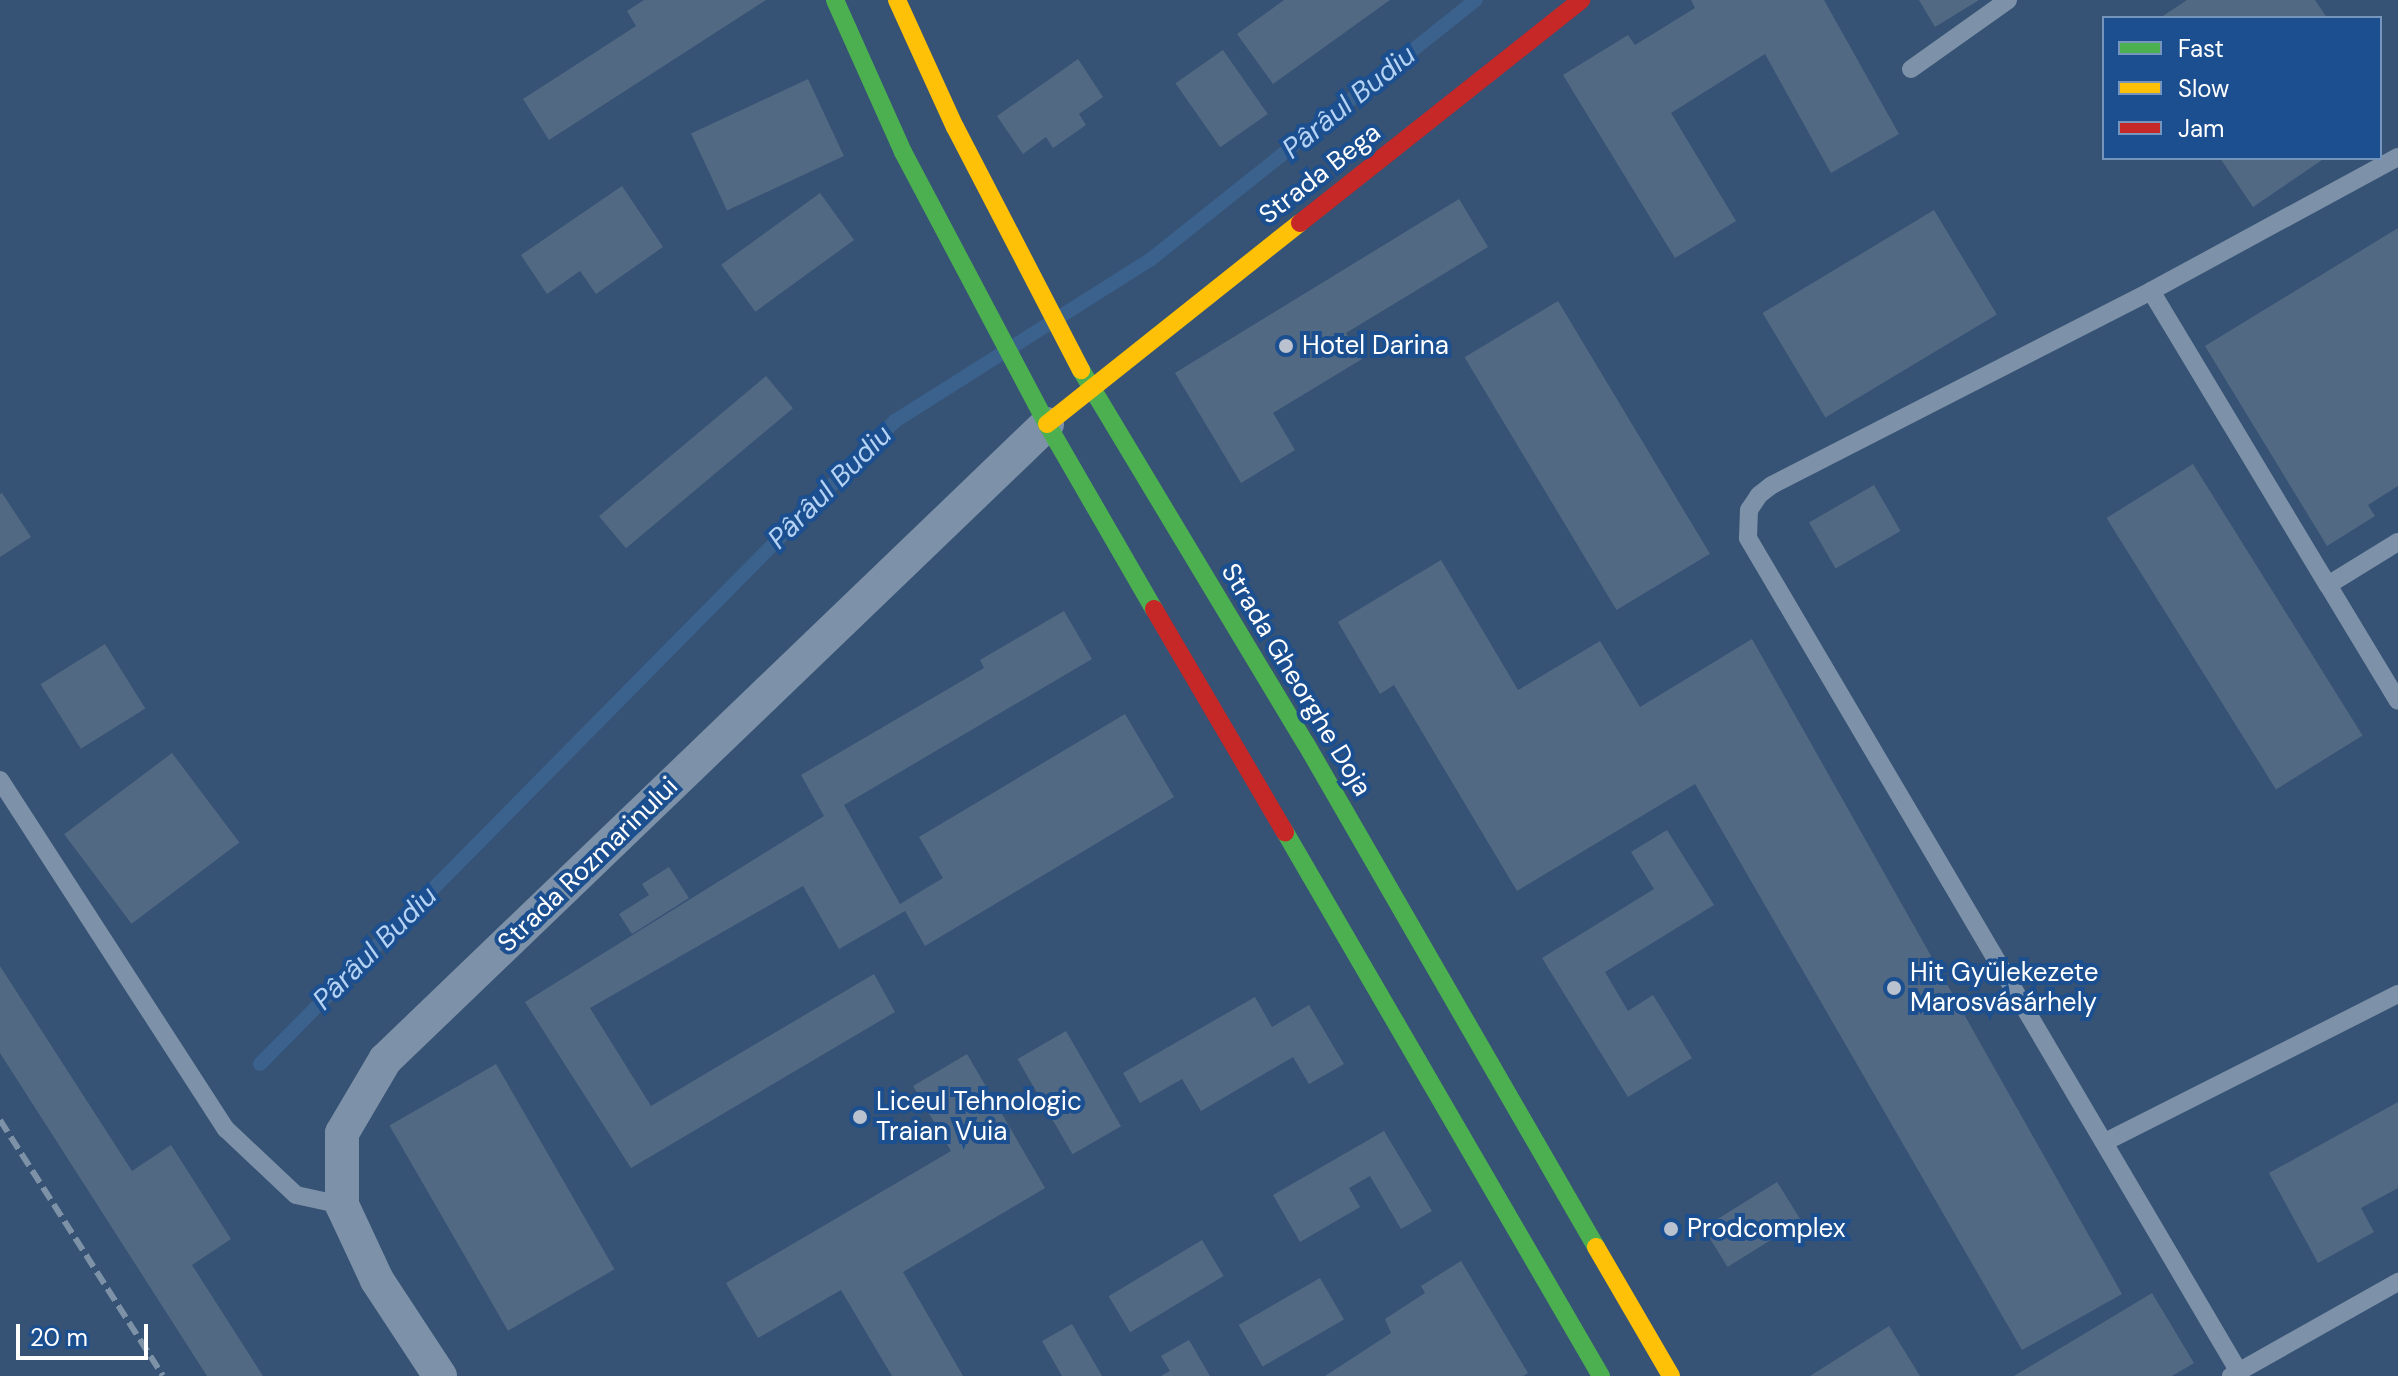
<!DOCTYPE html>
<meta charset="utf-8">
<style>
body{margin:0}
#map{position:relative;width:2398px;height:1376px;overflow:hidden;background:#365274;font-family:"DM Sans",sans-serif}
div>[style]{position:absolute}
.stream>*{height:14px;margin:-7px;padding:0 7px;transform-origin:7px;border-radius:7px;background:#3b618d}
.building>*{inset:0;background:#526984;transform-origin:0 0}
.lane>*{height:18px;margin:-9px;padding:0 9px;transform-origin:9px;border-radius:9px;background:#7d92a8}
.street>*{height:34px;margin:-17px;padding:0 17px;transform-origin:17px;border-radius:17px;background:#7d92a8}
.fast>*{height:18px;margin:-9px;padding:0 9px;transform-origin:9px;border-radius:9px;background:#4caf50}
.slow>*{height:18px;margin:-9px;padding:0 9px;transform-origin:9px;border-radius:9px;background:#ffc107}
.jam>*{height:18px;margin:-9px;padding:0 9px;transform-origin:9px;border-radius:9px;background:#c62828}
.rail>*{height:6px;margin-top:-3px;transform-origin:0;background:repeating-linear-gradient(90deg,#7e92a7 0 14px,transparent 0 20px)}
.dots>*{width:22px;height:22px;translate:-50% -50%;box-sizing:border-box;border:4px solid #1b4f8f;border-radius:50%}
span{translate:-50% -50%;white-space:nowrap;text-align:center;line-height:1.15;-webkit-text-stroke:8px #1b4f8f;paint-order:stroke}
.street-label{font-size:26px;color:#fff}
.poi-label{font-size:26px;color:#fff}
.left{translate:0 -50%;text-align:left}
.water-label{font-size:28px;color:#b5d3f5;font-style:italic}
.legend{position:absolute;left:2102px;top:16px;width:280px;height:144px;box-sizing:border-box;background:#1b4f8f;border:2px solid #7695bc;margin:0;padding:10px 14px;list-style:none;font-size:24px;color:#fff}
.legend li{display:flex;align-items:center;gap:16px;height:40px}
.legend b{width:40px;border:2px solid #7695bc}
.scale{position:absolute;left:16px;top:1324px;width:132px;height:36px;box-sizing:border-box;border:4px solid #fff;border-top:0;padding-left:10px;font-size:24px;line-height:28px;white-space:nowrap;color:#fff;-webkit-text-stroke:6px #1b4f8f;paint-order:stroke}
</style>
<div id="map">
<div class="stream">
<i style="left:260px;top:1064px;width:904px;rotate:-45.36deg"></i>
<i style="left:895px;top:421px;width:302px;rotate:-32.3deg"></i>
<i style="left:1150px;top:260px;width:417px;rotate:-38.6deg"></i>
</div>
<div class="building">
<i style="clip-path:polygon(644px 0,766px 0,549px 140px,523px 99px,636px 26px,627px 11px)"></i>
<i style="clip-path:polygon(1284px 0,1390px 0,1273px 84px,1237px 34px)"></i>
<i style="clip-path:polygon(1691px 0,1824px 0,1899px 134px,1831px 173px,1765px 54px,1671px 113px,1736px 221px,1675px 258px,1563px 75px,1628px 35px,1635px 45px,1695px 8px)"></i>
<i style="clip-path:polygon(1919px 0,1979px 0,1935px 27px)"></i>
<i style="clip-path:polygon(2187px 0,2315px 0,2327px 18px,2160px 18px)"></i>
<i style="left:1223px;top:50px;width:78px;height:58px;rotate:55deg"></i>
<i style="clip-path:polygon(1078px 59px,1103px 97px,1079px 114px,1086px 125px,1053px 148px,1046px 137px,1023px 154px,997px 116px)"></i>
<i style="left:808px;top:79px;width:85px;height:129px;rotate:65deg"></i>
<i style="clip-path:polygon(2220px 158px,2325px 158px,2253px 207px)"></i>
<i style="clip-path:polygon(622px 186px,663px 247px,596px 294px,580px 271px,547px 294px,521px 255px)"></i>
<i style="left:820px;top:193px;width:58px;height:122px;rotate:54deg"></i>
<i style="clip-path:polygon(1459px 199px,1488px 247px,1346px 333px,1362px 359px,1273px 413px,1295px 450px,1241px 483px,1175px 373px)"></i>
<i style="left:1934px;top:210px;width:122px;height:200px;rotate:59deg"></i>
<i style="clip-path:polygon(2398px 228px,2398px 486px,2368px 505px,2375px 516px,2327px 546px,2205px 346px)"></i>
<i style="left:1558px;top:301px;width:295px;height:109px;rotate:59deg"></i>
<i style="left:766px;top:376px;width:42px;height:218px;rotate:50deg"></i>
<i style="left:2193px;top:464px;width:320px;height:102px;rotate:58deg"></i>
<i style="left:1874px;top:485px;width:53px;height:75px;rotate:60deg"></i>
<i style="clip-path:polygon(2px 493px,31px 537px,0 557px,0 494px)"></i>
<i style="clip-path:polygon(1441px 560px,1518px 690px,1600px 641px,1640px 707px,1752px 639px,2122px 1294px,2022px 1350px,1695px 784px,1517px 891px,1394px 685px,1380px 694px,1338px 622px)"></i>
<i style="clip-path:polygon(1064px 611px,1092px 659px,844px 805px,900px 904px,943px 878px,919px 837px,1125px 714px,1174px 797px,925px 946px,905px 911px,839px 949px,803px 886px,590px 1008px,651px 1106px,874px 974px,895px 1012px,631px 1168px,525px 1002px,824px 816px,801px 775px,984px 668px,980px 660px)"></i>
<i style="left:105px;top:644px;width:76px;height:76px;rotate:58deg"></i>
<i style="left:172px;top:753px;width:112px;height:135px;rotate:53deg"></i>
<i style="clip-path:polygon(1667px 830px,1714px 905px,1605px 972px,1628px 1011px,1653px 995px,1692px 1058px,1628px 1097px,1542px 958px,1654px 889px,1631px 852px)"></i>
<i style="clip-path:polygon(669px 867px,689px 898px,632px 934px,619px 914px,649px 895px,642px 884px)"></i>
<i style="clip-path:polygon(0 966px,132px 1171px,171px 1145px,231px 1239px,192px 1265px,263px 1376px,207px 1376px,0 1053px)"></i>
<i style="clip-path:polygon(1255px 997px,1272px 1027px,1309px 1005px,1344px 1064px,1309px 1084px,1293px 1057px,1201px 1111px,1182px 1079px,1140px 1103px,1123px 1073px)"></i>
<i style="left:1066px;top:1031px;width:110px;height:56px;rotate:60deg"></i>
<i style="clip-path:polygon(967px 1054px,1045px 1188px,903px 1272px,963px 1376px,892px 1376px,841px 1290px,758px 1338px,726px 1283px,951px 1151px,913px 1086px)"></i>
<i style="left:496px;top:1064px;width:237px;height:123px;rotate:60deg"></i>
<i style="clip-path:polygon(2398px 1102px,2398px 1188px,2361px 1208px,2374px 1232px,2318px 1263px,2269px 1173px)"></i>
<i style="clip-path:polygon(1384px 1131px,1432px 1211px,1401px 1229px,1370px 1176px,1349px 1188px,1360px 1207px,1300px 1242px,1273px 1195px)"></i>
<i style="left:1777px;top:1182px;width:46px;height:87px;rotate:58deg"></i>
<i style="left:1202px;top:1240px;width:42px;height:109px;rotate:59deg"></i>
<i style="clip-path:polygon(1461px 1261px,1528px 1373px,1523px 1376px,1325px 1376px,1391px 1333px,1385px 1319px,1425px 1293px,1421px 1286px)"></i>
<i style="left:1320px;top:1278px;width:48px;height:94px;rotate:60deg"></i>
<i style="clip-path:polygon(2152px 1293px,2194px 1363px,2172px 1376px,2014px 1376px)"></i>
<i style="clip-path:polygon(1072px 1324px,1102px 1376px,1062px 1376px,1042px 1341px)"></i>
<i style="clip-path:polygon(1889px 1326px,1920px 1376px,1810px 1376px)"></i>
<i style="clip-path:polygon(1189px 1340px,1210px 1376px,1161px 1376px,1170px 1371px,1161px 1356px)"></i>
</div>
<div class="lane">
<i style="left:1911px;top:69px;width:119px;rotate:-35.4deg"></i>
<i style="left:2151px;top:291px;width:343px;rotate:59deg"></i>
<i style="left:2328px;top:585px;width:82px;rotate:-31.6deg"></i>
<i style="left:2328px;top:585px;width:135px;rotate:58.9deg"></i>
<i style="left:0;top:780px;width:416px;rotate:57.1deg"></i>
<i style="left:226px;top:1129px;width:96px;rotate:43.3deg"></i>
<i style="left:296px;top:1195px;width:47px;rotate:12.3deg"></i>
<i style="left:2105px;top:1142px;width:328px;rotate:-26.8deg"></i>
<i style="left:2239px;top:1372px;width:968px;rotate:-120.49deg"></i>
<i style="left:1748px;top:538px;width:28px;rotate:-88deg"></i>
<i style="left:1749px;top:510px;width:18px;rotate:-56deg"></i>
<i style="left:1759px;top:495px;width:16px;rotate:-38deg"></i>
<i style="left:1772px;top:485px;width:426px;rotate:-27.1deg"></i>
<i style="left:2151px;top:291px;width:281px;rotate:-28.5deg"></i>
<i style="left:2231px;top:1376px;width:192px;rotate:-29.4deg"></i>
</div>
<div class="street">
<i style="left:440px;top:1376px;width:115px;rotate:-123.3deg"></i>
<i style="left:377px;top:1280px;width:83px;rotate:-115deg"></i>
<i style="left:342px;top:1205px;width:72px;rotate:-90deg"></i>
<i style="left:342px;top:1133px;width:85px;rotate:-59.5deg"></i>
<i style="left:385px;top:1060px;width:918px;rotate:-43.85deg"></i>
</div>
<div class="fast">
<i style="left:835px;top:0;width:167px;rotate:65.9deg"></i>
<i style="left:903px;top:152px;width:308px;rotate:62.1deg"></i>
<i style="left:1047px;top:424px;width:214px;rotate:60deg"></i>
<i style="left:1081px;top:370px;width:436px;rotate:59deg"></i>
<i style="left:1306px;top:744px;width:581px;rotate:60.03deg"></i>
<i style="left:1285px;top:832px;width:629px;rotate:59.85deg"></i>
</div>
<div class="slow">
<i style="left:897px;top:0;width:140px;rotate:65.5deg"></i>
<i style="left:955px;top:127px;width:274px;rotate:62.6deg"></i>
<i style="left:1047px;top:424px;width:323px;rotate:-38.5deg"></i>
<i style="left:1596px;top:1247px;width:149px;rotate:59.8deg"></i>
</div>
<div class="jam">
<i style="left:1300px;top:223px;width:359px;rotate:-38.4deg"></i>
<i style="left:1154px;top:609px;width:259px;rotate:59.6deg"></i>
</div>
<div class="rail">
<i style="left:0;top:1120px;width:303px;rotate:57.5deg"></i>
</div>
<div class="dots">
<i style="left:1286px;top:346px;background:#b9c2ce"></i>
<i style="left:1894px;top:988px;background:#b9c2ce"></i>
<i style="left:860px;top:1117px;background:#b9c2ce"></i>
<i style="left:1671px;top:1229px;background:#b9c2ce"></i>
</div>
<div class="street-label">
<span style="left:1320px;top:174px;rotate:-38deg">Strada Bega</span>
<span style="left:1296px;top:680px;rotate:59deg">Strada Gheorghe Doja</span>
<span style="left:588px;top:865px;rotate:-44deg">Strada Rozmarinului</span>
</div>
<div class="poi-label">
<span class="left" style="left:1302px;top:346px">Hotel Darina</span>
<span class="left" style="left:1910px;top:988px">Hit Gyülekezete<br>Marosvásárhely</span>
<span class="left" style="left:876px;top:1117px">Liceul Tehnologic<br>Traian Vuia</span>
<span class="left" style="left:1687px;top:1229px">Prodcomplex</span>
</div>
<div class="water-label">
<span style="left:1349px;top:102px;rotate:-39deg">Pârâul Budiu</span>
<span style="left:830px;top:487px;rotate:-45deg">Pârâul Budiu</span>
<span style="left:375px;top:948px;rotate:-45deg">Pârâul Budiu</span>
</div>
<ul class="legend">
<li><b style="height:10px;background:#4caf50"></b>Fast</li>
<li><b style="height:10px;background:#ffc107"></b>Slow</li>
<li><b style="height:10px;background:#c62828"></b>Jam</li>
</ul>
<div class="scale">20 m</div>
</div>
